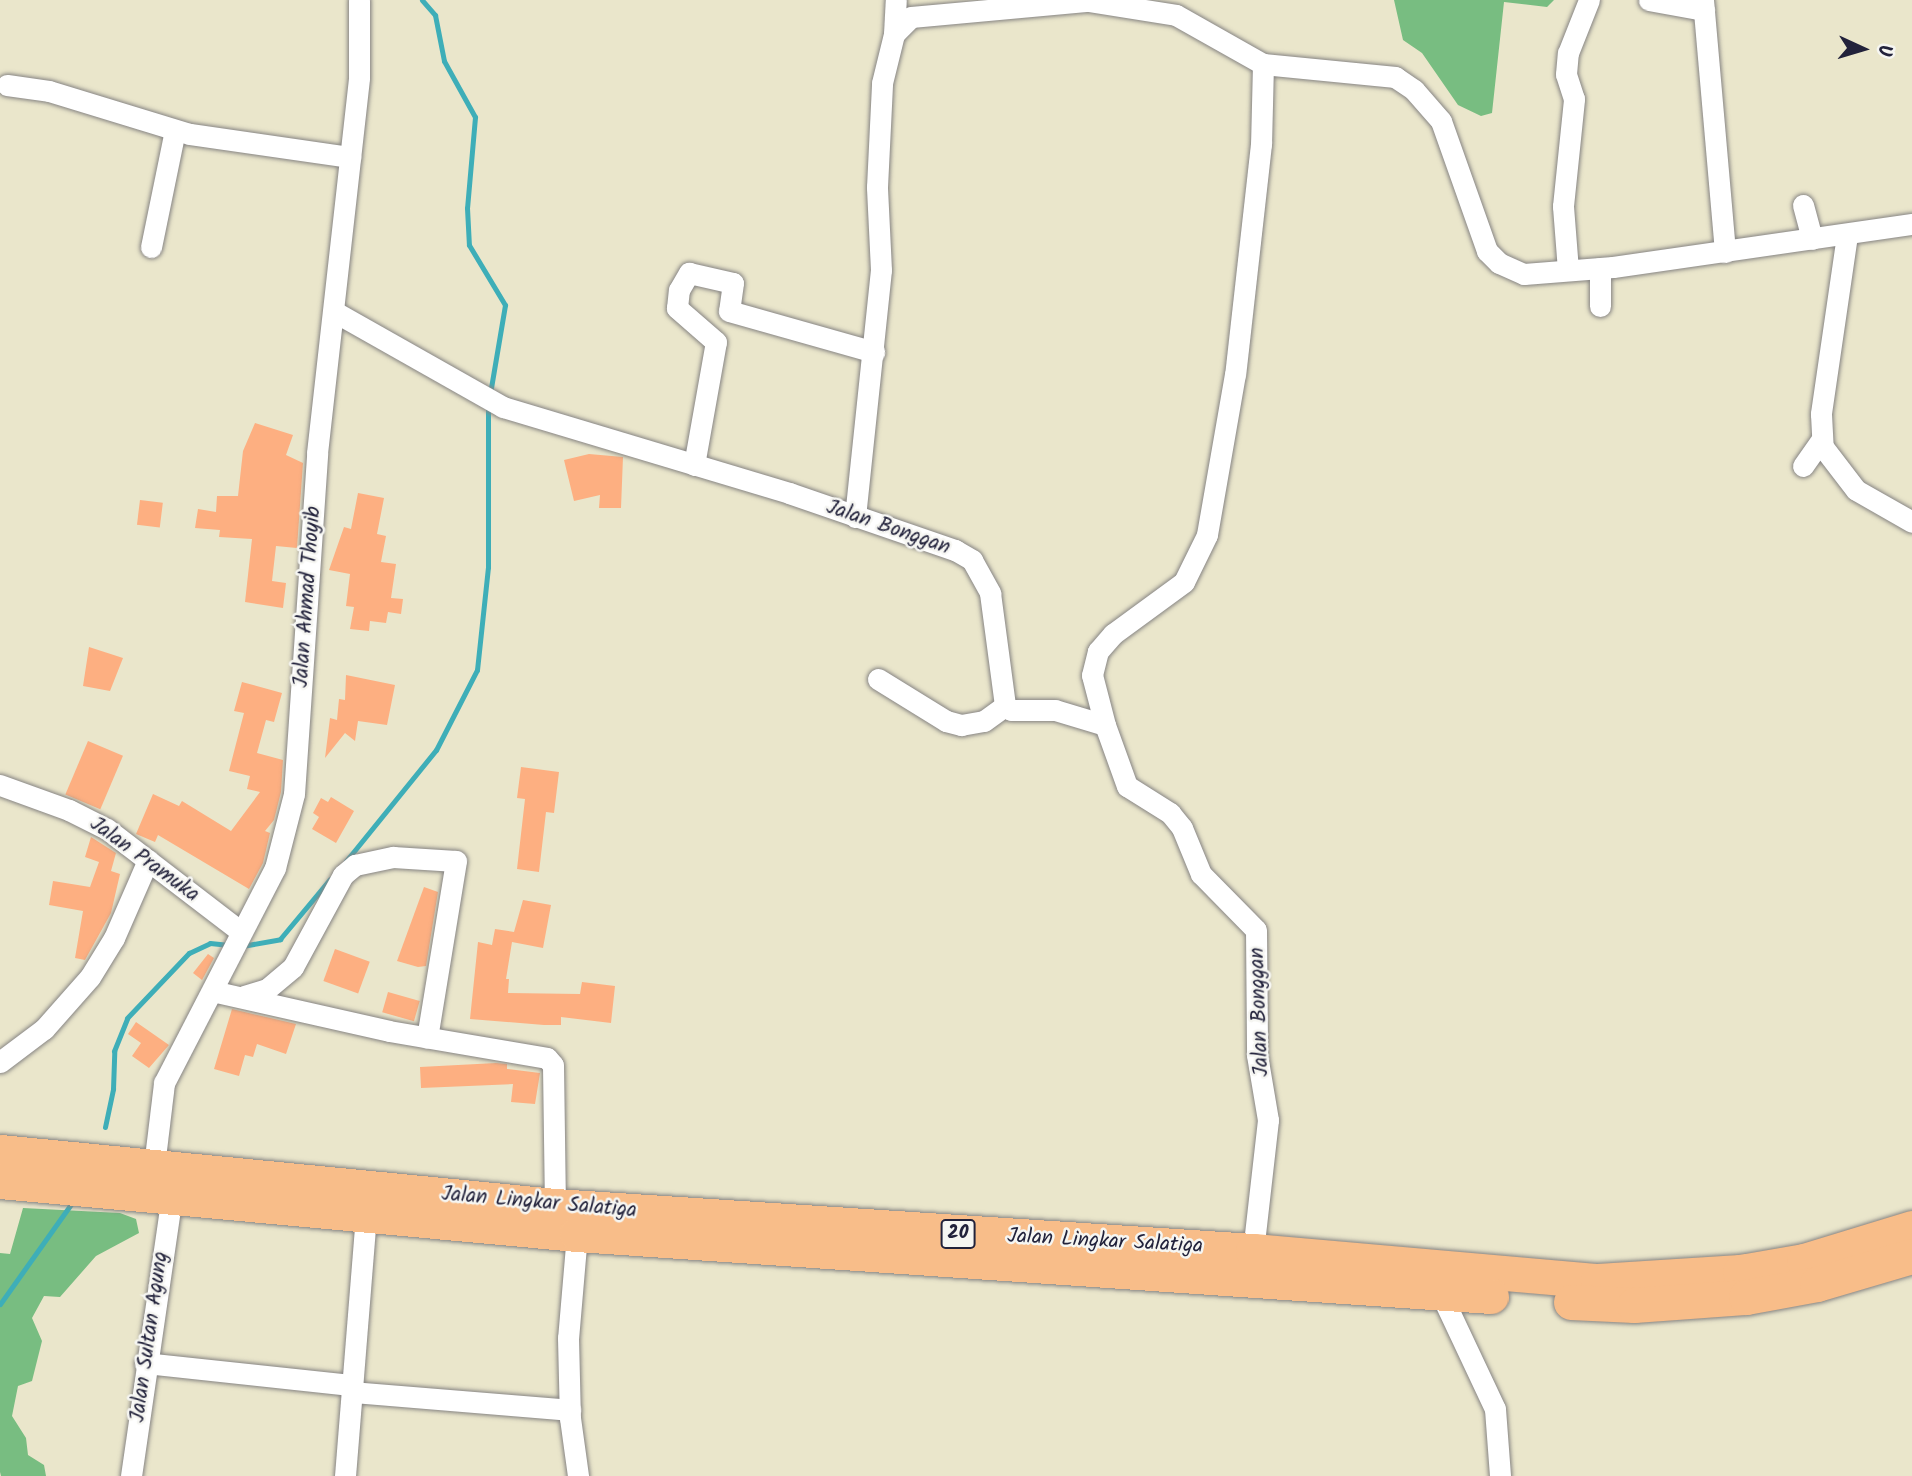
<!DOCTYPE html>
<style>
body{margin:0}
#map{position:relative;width:1912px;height:1476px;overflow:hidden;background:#eae6cb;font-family:Kalam,sans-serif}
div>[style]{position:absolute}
.forest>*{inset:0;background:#78bd81}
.stream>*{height:5px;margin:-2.5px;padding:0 2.5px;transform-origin:2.5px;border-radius:2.5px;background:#3eaeb8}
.building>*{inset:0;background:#fdaf81;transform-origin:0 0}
.roads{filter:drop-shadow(0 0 2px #868483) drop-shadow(0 0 2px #868483)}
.minor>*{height:21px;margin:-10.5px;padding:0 10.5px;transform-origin:10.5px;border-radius:10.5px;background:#fff}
.trunk>*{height:35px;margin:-17.5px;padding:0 17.5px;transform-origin:17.5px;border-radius:17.5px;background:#f8bd89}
span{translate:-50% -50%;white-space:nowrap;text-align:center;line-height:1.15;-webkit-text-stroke:5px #f6f6f2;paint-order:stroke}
.shield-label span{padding:2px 5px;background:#f6f6f2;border:2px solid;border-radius:5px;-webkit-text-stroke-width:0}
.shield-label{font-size:19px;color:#22223b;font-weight:700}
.street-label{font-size:21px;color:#22223b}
.north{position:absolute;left:1828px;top:14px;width:70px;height:70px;-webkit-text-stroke:5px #f6f6f2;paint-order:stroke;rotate:94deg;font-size:19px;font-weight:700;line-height:28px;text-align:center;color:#22223b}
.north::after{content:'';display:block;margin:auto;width:24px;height:32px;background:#22223b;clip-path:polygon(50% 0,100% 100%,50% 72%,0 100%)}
</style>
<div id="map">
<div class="forest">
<i style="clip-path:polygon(1394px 0,1554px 0,1547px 7px,1504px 2px,1492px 113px,1481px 116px,1458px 105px,1422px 53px,1403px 40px)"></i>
<i style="clip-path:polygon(23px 1208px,120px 1213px,136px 1219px,139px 1233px,96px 1256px,60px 1297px,44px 1296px,32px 1318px,42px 1341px,32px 1381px,18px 1386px,12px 1416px,26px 1438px,28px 1455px,44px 1465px,46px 1476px,1px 1476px,0 1472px,0 1253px,10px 1254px)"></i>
</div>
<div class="stream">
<i style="left:422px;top:0;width:20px;rotate:49deg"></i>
<i style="left:435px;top:15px;width:47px;rotate:78.9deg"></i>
<i style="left:444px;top:61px;width:64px;rotate:61deg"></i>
<i style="left:475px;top:117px;width:91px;rotate:95deg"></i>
<i style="left:467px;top:208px;width:37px;rotate:87deg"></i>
<i style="left:469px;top:245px;width:70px;rotate:59deg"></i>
<i style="left:505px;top:305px;width:90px;rotate:99.6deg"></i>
<i style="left:346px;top:861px;width:143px;rotate:-51deg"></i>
<i style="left:436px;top:750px;width:90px;rotate:-62.9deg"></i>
<i style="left:477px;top:670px;width:104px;rotate:-83.9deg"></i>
<i style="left:488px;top:567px;width:163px;rotate:-90deg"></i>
<i style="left:242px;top:946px;width:39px;rotate:-10deg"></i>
<i style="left:280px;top:939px;width:78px;rotate:-50.2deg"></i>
<i style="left:105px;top:1127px;width:39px;rotate:-78deg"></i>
<i style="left:113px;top:1089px;width:38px;rotate:-88deg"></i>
<i style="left:114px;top:1051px;width:35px;rotate:-68deg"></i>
<i style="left:127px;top:1018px;width:90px;rotate:-46.4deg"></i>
<i style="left:189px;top:953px;width:23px;rotate:-25deg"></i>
<i style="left:210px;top:943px;width:19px;rotate:6deg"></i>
<i style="left:0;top:1304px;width:123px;rotate:-54.6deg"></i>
</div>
<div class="building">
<i style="clip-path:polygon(255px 423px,293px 435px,286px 455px,303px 463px,297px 548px,276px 546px,272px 581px,286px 583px,283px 608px,245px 602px,252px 539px,219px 537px,220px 530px,195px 528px,198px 509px,216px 512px,217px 496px,238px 496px,243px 451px)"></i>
<i style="clip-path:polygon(589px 454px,623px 457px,621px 508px,599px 508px,600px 495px,574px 501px,564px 460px)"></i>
<i style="clip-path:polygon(358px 493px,384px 498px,377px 534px,386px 536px,381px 562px,396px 564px,391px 598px,403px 599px,401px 614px,388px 612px,386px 623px,370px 621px,369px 631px,350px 629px,354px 607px,346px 606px,350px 574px,329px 570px,344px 527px,351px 529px)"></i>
<i style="left:140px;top:500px;width:23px;height:25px;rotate:7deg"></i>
<i style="clip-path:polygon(89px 647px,123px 658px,110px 691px,83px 686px)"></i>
<i style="clip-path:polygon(346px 675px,395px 685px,387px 725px,358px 721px,355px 741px,345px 733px,325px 758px,330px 718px,337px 720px,339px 699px,345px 700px)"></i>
<i style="clip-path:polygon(242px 682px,282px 693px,274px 722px,266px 720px,257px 753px,283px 760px,281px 792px,274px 820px,265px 831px,270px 833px,263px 863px,249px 889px,158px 835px,155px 842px,136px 834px,153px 794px,179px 806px,182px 801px,231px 831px,260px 792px,247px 789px,250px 776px,229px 771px,244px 713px,234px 711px)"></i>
<i style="left:88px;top:741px;width:38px;height:58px;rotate:23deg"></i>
<i style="clip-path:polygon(521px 767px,559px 772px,554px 813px,546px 812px,539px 872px,517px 869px,525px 799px,517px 798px)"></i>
<i style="clip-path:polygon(331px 797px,354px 811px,336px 843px,312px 829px,319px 817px,313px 813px,321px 798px,328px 802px)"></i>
<i style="clip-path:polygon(91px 837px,116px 853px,111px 871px,120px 874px,111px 913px,85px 960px,75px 958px,83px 911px,49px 905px,53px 881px,90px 887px,99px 862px,85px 857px)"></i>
<i style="clip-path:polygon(424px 887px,438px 892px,426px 966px,418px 967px,397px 961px)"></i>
<i style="clip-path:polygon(523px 900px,551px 905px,543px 948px,512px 942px,506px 979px,509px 979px,508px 993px,580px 994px,582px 982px,615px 986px,611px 1023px,561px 1017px,561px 1025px,544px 1025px,470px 1019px,478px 942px,492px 945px,495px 929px,514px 932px)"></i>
<i style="left:335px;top:949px;width:37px;height:34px;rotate:20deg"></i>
<i style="clip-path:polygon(208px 954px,214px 958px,202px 980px,193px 973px)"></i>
<i style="left:388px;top:992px;width:33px;height:21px;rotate:16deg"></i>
<i style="clip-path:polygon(232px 1009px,296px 1024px,286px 1054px,257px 1044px,253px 1057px,245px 1055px,239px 1076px,214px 1069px)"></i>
<i style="clip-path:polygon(136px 1022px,169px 1045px,149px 1068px,132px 1056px,141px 1043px,128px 1034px)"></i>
<i style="clip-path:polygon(496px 1063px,507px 1064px,507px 1069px,540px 1073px,535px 1104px,511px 1102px,513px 1084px,421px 1088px,420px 1067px)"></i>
</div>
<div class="roads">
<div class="minor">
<i style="left:1649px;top:0;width:56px;rotate:10.3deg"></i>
<i style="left:1703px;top:0;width:253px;rotate:85deg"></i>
<i style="left:894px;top:34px;width:34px;rotate:-87deg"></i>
<i style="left:1263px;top:64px;width:133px;rotate:5.6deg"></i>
<i style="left:1395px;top:77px;width:23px;rotate:34deg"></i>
<i style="left:1414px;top:90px;width:41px;rotate:48.9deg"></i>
<i style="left:1441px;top:121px;width:138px;rotate:70.5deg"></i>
<i style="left:1487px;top:251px;width:17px;rotate:45deg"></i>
<i style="left:1499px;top:263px;width:27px;rotate:24deg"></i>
<i style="left:1524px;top:274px;width:89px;rotate:-4.5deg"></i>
<i style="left:1613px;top:267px;width:302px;rotate:-8.2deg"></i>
<i style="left:7px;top:85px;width:42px;rotate:8.1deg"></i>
<i style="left:49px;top:91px;width:147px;rotate:17deg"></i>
<i style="left:190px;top:134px;width:162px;rotate:8.2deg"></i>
<i style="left:1803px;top:205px;width:35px;rotate:75deg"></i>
<i style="left:1847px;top:235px;width:181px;rotate:98.3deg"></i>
<i style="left:1821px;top:414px;width:33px;rotate:87deg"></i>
<i style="left:1823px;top:447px;width:54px;rotate:52.5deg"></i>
<i style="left:1856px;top:490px;width:64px;rotate:29.7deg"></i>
<i style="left:151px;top:247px;width:119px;rotate:-78.4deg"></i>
<i style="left:1568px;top:270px;width:64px;rotate:-94.5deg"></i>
<i style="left:1563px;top:206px;width:108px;rotate:-84.1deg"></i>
<i style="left:1574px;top:99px;width:26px;rotate:-108deg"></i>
<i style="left:1566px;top:74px;width:21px;rotate:-85deg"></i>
<i style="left:1568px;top:53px;width:57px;rotate:-68.4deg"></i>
<i style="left:1600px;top:306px;width:38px;rotate:-90deg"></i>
<i style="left:335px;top:312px;width:193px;rotate:29.5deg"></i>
<i style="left:503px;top:407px;width:299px;rotate:16.7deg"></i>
<i style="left:789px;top:493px;width:176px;rotate:19deg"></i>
<i style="left:955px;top:550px;width:20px;rotate:30deg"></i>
<i style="left:972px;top:560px;width:38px;rotate:61deg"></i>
<i style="left:990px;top:593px;width:114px;rotate:82.4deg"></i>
<i style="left:1005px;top:706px;width:7px;rotate:34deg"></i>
<i style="left:1011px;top:710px;width:44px"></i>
<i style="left:1055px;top:710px;width:52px;rotate:16.7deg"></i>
<i style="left:1105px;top:725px;width:65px;rotate:70.2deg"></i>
<i style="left:1127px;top:786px;width:51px;rotate:32.1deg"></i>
<i style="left:1170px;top:813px;width:19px;rotate:51deg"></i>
<i style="left:1182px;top:828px;width:50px;rotate:67.6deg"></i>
<i style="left:1201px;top:874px;width:78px;rotate:45.5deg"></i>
<i style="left:1256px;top:930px;width:125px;rotate:89.5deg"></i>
<i style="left:1257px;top:1055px;width:66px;rotate:80.4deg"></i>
<i style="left:1268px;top:1120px;width:132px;rotate:96.5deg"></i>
<i style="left:694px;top:465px;width:125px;rotate:-79.9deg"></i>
<i style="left:716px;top:342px;width:52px;rotate:-138.9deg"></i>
<i style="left:677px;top:308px;width:18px;rotate:-84deg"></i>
<i style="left:679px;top:290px;width:20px;rotate:-60deg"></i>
<i style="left:689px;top:273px;width:45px;rotate:12.8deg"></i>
<i style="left:733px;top:283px;width:28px;rotate:98deg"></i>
<i style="left:729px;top:311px;width:151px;rotate:15.8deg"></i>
<i style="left:1803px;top:466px;width:33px;rotate:-55deg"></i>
<i style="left:855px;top:517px;width:248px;rotate:-84deg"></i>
<i style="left:881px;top:270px;width:83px;rotate:-92.8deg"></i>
<i style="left:877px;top:187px;width:104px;rotate:-87.2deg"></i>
<i style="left:882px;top:83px;width:50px;rotate:-76.2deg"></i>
<i style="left:894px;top:34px;width:24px;rotate:-45deg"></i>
<i style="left:911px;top:17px;width:178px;rotate:-5.2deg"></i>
<i style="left:1088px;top:1px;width:89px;rotate:9deg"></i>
<i style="left:1176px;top:15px;width:100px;rotate:29.4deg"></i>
<i style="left:1263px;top:64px;width:80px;rotate:91.4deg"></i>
<i style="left:1261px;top:144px;width:231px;rotate:96.4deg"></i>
<i style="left:1235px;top:374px;width:163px;rotate:99.9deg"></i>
<i style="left:1207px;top:535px;width:52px;rotate:116.1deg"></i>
<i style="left:1184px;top:582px;width:88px;rotate:143.8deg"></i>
<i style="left:1113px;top:634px;width:23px;rotate:131deg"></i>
<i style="left:1098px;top:651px;width:25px;rotate:104deg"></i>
<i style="left:1092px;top:675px;width:52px;rotate:75.4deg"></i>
<i style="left:878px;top:679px;width:80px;rotate:31.7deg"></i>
<i style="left:946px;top:721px;width:16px;rotate:15deg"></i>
<i style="left:961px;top:725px;width:23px;rotate:-10deg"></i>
<i style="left:984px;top:721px;width:26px;rotate:-36deg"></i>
<i style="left:0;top:785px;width:73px;rotate:19.9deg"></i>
<i style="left:69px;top:810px;width:42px;rotate:26.6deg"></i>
<i style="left:107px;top:829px;width:169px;rotate:37.5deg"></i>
<i style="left:212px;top:991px;width:181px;rotate:12.7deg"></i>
<i style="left:389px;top:1031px;width:160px;rotate:9.7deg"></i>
<i style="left:547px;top:1058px;width:9px;rotate:49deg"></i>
<i style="left:553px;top:1065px;width:141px;rotate:89.2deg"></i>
<i style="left:244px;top:996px;width:24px;rotate:-17deg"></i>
<i style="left:267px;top:989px;width:34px;rotate:-40deg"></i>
<i style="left:293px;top:967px;width:105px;rotate:-61.5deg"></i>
<i style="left:343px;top:875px;width:16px;rotate:-40deg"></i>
<i style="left:355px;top:865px;width:39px;rotate:-12deg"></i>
<i style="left:393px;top:857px;width:63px;rotate:3.6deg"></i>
<i style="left:456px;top:861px;width:179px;rotate:99.3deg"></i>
<i style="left:0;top:1062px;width:55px;rotate:-36.9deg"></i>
<i style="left:44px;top:1029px;width:69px;rotate:-48.5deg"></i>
<i style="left:90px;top:977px;width:46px;rotate:-58.4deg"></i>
<i style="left:114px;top:938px;width:85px;rotate:-66.4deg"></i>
<i style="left:154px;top:1166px;width:84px;rotate:-83.1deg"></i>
<i style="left:164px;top:1083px;width:242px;rotate:-62.7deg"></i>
<i style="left:275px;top:868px;width:76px;rotate:-75.6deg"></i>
<i style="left:294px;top:794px;width:342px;rotate:-86.1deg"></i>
<i style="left:317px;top:453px;width:378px;rotate:-83.6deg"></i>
<i style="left:359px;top:77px;width:77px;rotate:-90deg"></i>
<i style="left:577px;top:1234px;width:104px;rotate:94.9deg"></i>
<i style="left:568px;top:1338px;width:80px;rotate:88.6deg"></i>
<i style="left:570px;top:1418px;width:59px;rotate:82.1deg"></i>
<i style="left:1440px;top:1292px;width:129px;rotate:64.8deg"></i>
<i style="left:1495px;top:1409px;width:67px;rotate:85.7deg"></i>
<i style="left:145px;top:1363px;width:208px;rotate:6.1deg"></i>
<i style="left:352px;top:1392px;width:219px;rotate:4.7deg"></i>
<i style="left:131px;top:1476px;width:292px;rotate:-81.7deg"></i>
<i style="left:345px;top:1476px;width:261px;rotate:-85.4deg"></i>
</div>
<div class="trunk">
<i style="left:0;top:1152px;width:558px;rotate:5.56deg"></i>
<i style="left:555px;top:1206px;width:699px;rotate:3.69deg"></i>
<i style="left:1253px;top:1251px;width:346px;rotate:5deg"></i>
<i style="left:1598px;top:1281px;width:142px;rotate:-3.6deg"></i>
<i style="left:1740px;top:1272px;width:65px;rotate:-9.8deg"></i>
<i style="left:1804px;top:1261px;width:113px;rotate:-17deg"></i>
<i style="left:0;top:1181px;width:579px;rotate:5.25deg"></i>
<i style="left:577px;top:1234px;width:916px;rotate:3.88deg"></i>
<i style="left:1571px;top:1302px;width:63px;rotate:2.7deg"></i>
<i style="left:1634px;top:1305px;width:112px;rotate:-4.1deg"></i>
<i style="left:1746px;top:1297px;width:72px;rotate:-10.4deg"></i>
<i style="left:1817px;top:1284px;width:99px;rotate:-16.4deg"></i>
</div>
</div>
<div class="shield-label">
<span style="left:958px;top:1234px">20</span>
</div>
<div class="street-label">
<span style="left:888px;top:528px;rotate:19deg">Jalan Bonggan</span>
<span style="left:308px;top:597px;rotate:-86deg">Jalan Ahmad Thoyib</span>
<span style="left:144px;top:860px;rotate:36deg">Jalan Pramuka</span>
<span style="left:1260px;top:1012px;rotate:-92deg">Jalan Bonggan</span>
<span style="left:539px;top:1203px;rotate:5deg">Jalan Lingkar Salatiga</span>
<span style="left:1105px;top:1242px;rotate:3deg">Jalan Lingkar Salatiga</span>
<span style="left:150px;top:1337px;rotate:-82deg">Jalan Sultan Agung</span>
</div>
<div class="north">U</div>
</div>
